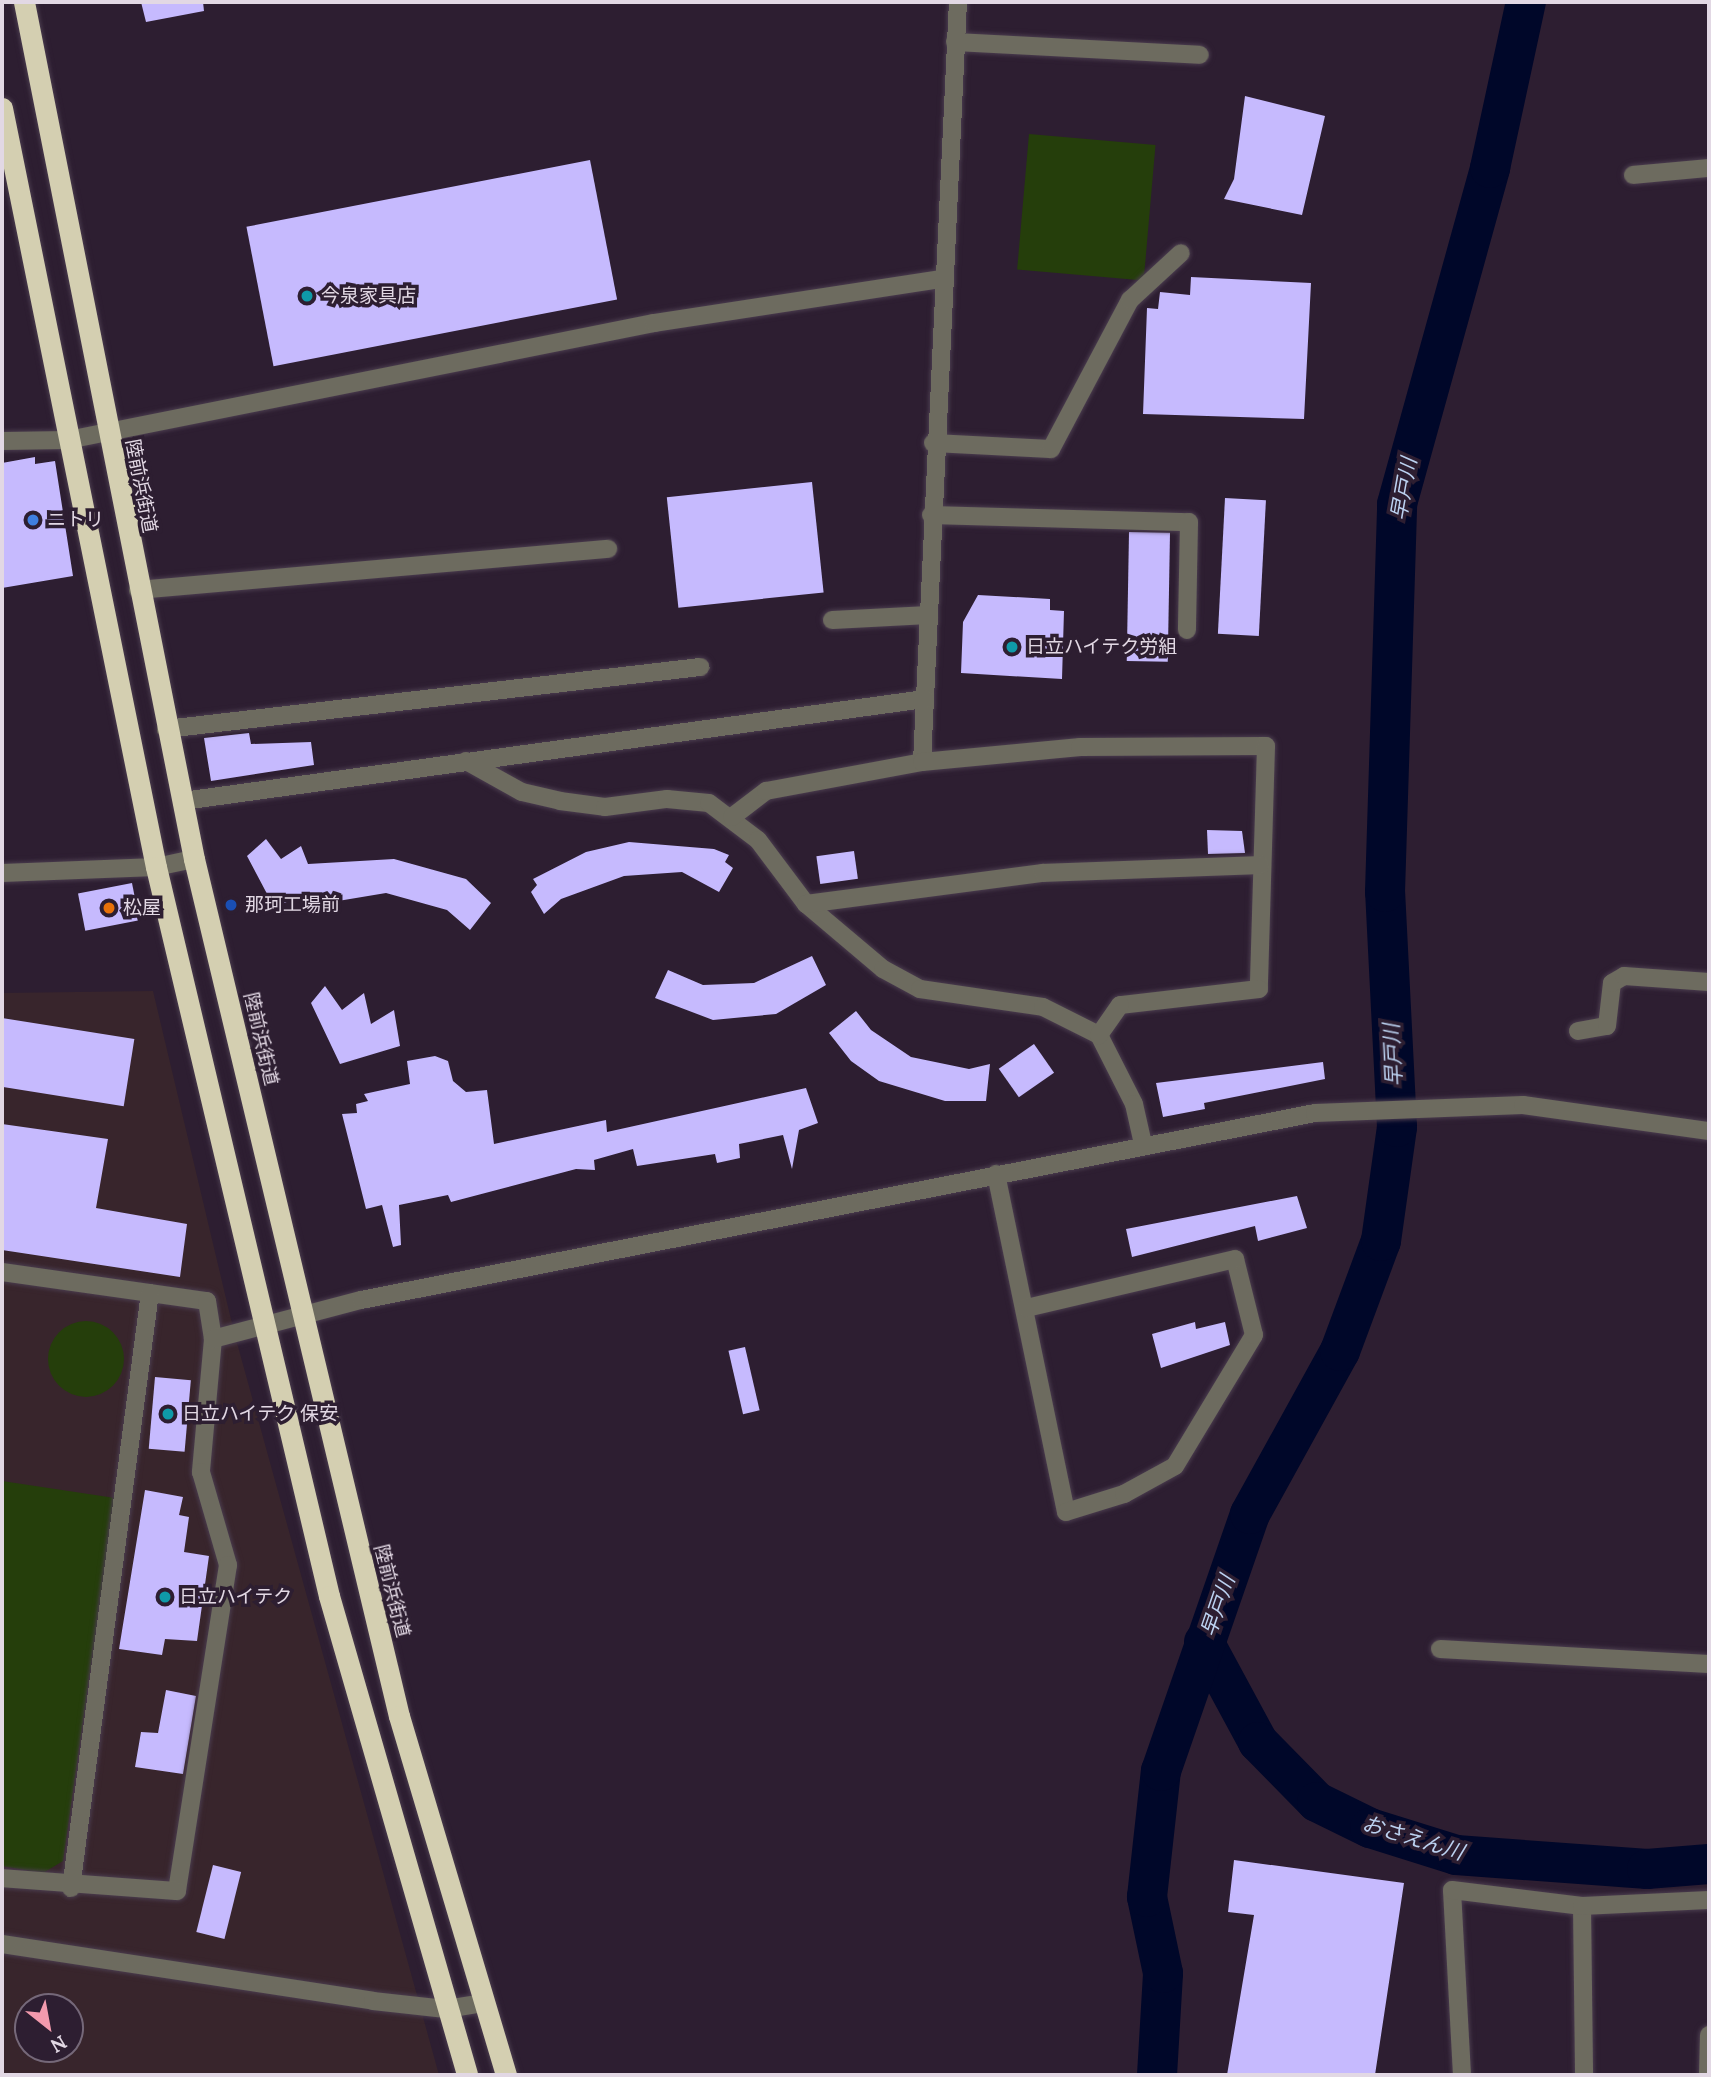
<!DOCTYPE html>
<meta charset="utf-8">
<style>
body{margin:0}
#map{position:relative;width:1711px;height:2077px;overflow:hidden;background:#2d1e31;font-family:Lora,"Noto Sans JP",serif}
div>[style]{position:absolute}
.industrial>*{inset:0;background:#38252c}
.green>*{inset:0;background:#253e0b;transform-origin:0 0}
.round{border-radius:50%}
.river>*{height:40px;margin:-20px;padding:0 20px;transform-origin:20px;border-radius:20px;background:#000729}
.building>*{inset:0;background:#c6bafe;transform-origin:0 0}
.roads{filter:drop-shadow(0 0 2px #4a3c4e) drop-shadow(0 0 2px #4a3c4e)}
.minor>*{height:18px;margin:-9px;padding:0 9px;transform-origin:9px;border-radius:9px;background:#6d6b5f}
.highway>*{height:21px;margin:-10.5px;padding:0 10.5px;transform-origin:10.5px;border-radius:10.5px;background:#d4cfb1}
.dots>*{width:19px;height:19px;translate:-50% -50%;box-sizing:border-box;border:4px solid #2d1e31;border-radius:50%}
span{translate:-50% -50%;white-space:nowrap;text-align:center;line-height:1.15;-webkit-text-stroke:7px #2d1e31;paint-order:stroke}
.poi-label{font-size:19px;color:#e2d8e4}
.left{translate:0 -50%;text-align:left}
.street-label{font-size:19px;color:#e2d8e4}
.water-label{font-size:21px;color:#bcd2f1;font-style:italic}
.frame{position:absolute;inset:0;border:4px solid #e2d8e4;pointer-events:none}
.north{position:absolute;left:14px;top:1993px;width:70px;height:70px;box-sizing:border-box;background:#2d1e31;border:2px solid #756879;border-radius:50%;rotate:149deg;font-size:19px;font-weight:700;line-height:28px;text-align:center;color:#e2d8e4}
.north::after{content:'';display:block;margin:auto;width:24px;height:32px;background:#f29aad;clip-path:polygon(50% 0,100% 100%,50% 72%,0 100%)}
</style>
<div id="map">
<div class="industrial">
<i style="clip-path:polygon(evenodd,153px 991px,234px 1332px,439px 2075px,2px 2075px,2px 993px,153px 991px,28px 2007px,70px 2007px,70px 2049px,28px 2049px,28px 2007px)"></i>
</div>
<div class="green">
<i style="left:1029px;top:134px;width:127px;height:136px;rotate:5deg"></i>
<i class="round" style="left:48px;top:1321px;width:76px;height:76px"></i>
<i style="clip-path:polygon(2px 1481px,115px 1498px,63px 1861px,43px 1873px,2px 1866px)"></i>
</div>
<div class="river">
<i style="left:1204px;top:1642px;width:114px;rotate:61.6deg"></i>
<i style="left:1258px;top:1742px;width:84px;rotate:45.5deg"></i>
<i style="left:1317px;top:1802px;width:59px;rotate:26.1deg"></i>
<i style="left:1370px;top:1828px;width:90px;rotate:17.4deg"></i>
<i style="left:1456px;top:1855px;width:192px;rotate:4.2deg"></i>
<i style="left:1647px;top:1869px;width:62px;rotate:-4.6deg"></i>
<i style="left:1157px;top:2075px;width:102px;rotate:-86.6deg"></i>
<i style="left:1163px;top:1973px;width:78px;rotate:-101.9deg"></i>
<i style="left:1147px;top:1897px;width:127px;rotate:-83.7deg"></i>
<i style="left:1161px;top:1771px;width:272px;rotate:-70.9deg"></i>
<i style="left:1250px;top:1514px;width:186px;rotate:-61.1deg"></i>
<i style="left:1340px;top:1351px;width:117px;rotate:-69.6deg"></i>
<i style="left:1381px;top:1241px;width:115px;rotate:-82deg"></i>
<i style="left:1397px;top:1127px;width:235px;rotate:-92.9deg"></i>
<i style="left:1385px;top:892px;width:388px;rotate:-88.2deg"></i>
<i style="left:1397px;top:504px;width:349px;rotate:-74.5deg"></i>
<i style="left:1490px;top:168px;width:170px;rotate:-77.8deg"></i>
</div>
<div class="building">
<i style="clip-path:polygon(141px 2px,203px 2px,204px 11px,146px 22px)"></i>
<i style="clip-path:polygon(1245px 96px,1325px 116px,1302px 215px,1224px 199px,1234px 179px)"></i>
<i style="left:590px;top:160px;width:142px;height:350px;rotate:79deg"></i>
<i style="clip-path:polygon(1191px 277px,1311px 283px,1304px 419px,1143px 414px,1147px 308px,1158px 309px,1160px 292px,1190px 295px)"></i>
<i style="clip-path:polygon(35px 457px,35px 464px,55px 461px,73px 576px,2px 588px,2px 463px)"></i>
<i style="left:812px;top:482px;width:111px;height:146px;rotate:84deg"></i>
<i style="left:1225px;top:498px;width:41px;height:136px;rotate:3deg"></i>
<i style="left:1129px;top:532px;width:41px;height:129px;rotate:1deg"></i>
<i style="clip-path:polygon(978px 595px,1050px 599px,1050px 610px,1064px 611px,1062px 679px,961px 673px,963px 622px)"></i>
<i style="clip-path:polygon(249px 733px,251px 744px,311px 742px,314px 765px,211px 781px,204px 738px)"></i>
<i style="clip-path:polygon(1207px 830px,1242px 831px,1245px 853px,1208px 854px)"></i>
<i style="clip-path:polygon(266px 839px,281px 859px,301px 846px,308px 864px,394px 859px,466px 879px,491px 903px,470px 930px,447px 910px,386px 893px,314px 905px,307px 894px,274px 907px,247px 856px)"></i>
<i style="clip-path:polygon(629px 842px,714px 849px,729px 855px,725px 862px,733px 868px,719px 892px,682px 872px,624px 876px,561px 899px,544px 914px,531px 892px,537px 885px,533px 879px,586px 852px)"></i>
<i style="left:854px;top:851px;width:28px;height:38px;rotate:82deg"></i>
<i style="left:132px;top:883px;width:38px;height:55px;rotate:79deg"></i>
<i style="clip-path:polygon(812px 956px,826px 985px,776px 1014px,713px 1020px,655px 998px,668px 970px,703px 985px,754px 983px)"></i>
<i style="clip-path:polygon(325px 986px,342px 1010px,364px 993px,371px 1024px,394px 1010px,400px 1046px,340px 1064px,311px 1003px)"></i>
<i style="clip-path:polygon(856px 1011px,871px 1030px,911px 1057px,969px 1069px,990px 1064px,986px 1101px,945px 1101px,879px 1081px,851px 1061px,829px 1033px)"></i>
<i style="left:2px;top:1018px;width:134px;height:68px;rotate:9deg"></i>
<i style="left:1034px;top:1044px;width:35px;height:43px;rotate:55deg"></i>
<i style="clip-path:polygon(435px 1056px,448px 1061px,453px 1081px,466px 1092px,487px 1090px,494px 1144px,606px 1120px,607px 1132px,806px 1088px,818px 1123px,799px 1130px,792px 1169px,783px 1135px,739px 1144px,740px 1158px,717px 1163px,715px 1154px,637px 1166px,633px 1149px,594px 1160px,595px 1170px,576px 1169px,451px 1202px,448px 1195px,399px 1205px,401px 1245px,393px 1247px,382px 1205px,366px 1209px,342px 1114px,357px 1113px,356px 1104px,368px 1101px,364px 1094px,410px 1084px,407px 1061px)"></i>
<i style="clip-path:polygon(1323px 1062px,1325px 1079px,1204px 1103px,1205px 1109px,1163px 1117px,1156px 1083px)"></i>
<i style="clip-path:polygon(2px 1124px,108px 1139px,96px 1208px,187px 1224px,180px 1277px,2px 1250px)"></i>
<i style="clip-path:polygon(1297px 1196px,1307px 1228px,1258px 1241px,1255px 1226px,1132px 1257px,1126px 1229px)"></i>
<i style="clip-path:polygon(1195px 1322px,1196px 1329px,1225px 1322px,1230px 1345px,1161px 1368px,1152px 1334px)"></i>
<i style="left:745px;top:1347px;width:65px;height:17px;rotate:77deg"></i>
<i style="left:155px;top:1377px;width:36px;height:72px;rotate:5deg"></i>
<i style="clip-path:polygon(145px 1490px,183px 1497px,179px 1515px,189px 1517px,184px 1552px,209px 1556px,197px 1641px,165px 1639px,162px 1655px,119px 1649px)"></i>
<i style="clip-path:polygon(166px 1690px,196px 1696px,183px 1774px,135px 1767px,141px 1732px,158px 1733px)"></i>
<i style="clip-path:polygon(1234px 1860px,1404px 1883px,1375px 2075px,1227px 2075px,1254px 1915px,1228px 1912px)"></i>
<i style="left:213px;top:1865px;width:29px;height:69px;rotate:14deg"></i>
</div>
<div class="roads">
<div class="minor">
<i style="left:955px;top:42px;width:245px;rotate:3deg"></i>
<i style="left:1633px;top:175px;width:76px;rotate:-5.3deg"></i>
<i style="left:2px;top:441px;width:66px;rotate:-0.9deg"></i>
<i style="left:68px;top:440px;width:598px;rotate:-11.29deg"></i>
<i style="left:654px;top:323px;width:292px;rotate:-8.7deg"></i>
<i style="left:933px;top:443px;width:118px;rotate:2.9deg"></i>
<i style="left:1051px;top:449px;width:169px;rotate:-62.1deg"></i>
<i style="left:1130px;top:300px;width:69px;rotate:-42.7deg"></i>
<i style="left:931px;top:515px;width:258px;rotate:1.6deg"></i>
<i style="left:1189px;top:522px;width:108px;rotate:91.1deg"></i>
<i style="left:138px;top:590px;width:472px;rotate:-5deg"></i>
<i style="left:832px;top:620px;width:97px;rotate:-3deg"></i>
<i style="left:166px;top:729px;width:538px;rotate:-6.62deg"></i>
<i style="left:466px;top:761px;width:64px;rotate:29deg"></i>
<i style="left:522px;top:792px;width:39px;rotate:13deg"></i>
<i style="left:560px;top:801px;width:45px;rotate:7.6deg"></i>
<i style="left:605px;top:807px;width:63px;rotate:-7.4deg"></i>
<i style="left:667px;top:799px;width:42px;rotate:5.4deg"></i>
<i style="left:709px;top:803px;width:61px;rotate:37.1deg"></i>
<i style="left:758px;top:840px;width:80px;rotate:53.1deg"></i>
<i style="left:806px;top:904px;width:101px;rotate:40.2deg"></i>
<i style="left:883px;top:969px;width:42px;rotate:28.4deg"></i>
<i style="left:920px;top:989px;width:124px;rotate:8.3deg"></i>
<i style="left:1043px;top:1007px;width:63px;rotate:26.6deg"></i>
<i style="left:1099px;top:1035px;width:77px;rotate:63.1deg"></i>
<i style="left:1134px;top:1104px;width:41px;rotate:77.3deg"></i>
<i style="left:922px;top:762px;width:761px;rotate:-87.29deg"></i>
<i style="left:183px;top:801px;width:749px;rotate:-7.83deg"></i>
<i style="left:732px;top:817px;width:43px;rotate:-37.4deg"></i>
<i style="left:766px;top:791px;width:159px;rotate:-10.5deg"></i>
<i style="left:922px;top:762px;width:159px;rotate:-5.4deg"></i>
<i style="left:1080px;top:747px;width:186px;rotate:-0.3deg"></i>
<i style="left:1266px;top:746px;width:243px;rotate:91.7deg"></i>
<i style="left:1259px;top:989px;width:140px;rotate:173.4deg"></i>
<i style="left:1120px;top:1005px;width:37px;rotate:125deg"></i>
<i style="left:2px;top:873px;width:154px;rotate:-2.2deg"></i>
<i style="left:156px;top:867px;width:39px;rotate:-12deg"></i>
<i style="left:806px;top:904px;width:239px;rotate:-7.5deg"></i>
<i style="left:1043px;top:873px;width:217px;rotate:-2.1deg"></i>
<i style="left:1578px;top:1031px;width:29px;rotate:-10deg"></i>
<i style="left:1607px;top:1026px;width:43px;rotate:-83.4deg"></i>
<i style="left:1612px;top:983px;width:14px;rotate:-30deg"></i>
<i style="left:1624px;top:976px;width:85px;rotate:4deg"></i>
<i style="left:996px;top:1174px;width:345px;rotate:78.3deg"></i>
<i style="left:1066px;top:1512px;width:61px;rotate:-17.2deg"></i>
<i style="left:1124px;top:1494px;width:58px;rotate:-28.8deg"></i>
<i style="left:1175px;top:1466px;width:153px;rotate:-58.9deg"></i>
<i style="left:1254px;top:1335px;width:78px;rotate:-104deg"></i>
<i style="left:1235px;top:1259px;width:215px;rotate:166.8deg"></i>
<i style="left:2px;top:1272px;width:207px;rotate:8.1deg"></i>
<i style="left:207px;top:1301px;width:38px;rotate:81deg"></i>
<i style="left:213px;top:1339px;width:134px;rotate:95.2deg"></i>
<i style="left:201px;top:1472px;width:97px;rotate:73.8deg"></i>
<i style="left:228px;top:1565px;width:330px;rotate:98.9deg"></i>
<i style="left:177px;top:1891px;width:175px;rotate:-175.8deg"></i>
<i style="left:213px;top:1339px;width:153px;rotate:-14.8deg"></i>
<i style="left:361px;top:1300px;width:972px;rotate:-11.09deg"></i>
<i style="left:1315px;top:1113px;width:208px;rotate:-2.2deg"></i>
<i style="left:1523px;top:1105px;width:188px;rotate:8deg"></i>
<i style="left:1440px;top:1649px;width:269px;rotate:3.2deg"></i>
<i style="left:71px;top:1888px;width:600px;rotate:-82.44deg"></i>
<i style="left:1582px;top:1906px;width:169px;rotate:89.3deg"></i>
<i style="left:2px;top:1944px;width:375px;rotate:8.7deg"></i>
<i style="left:373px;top:2001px;width:73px;rotate:6.3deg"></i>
<i style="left:446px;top:2009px;width:39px;rotate:-9deg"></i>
<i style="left:1462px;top:2075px;width:185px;rotate:-93.1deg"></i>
<i style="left:1452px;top:1890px;width:131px;rotate:7deg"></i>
<i style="left:1582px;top:1906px;width:127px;rotate:-2.7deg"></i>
<i style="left:1708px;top:2075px;width:40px;rotate:-88.6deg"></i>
</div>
<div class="highway">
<i style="left:24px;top:2px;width:874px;rotate:78.78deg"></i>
<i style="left:194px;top:859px;width:881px;rotate:76.55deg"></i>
<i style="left:399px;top:1716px;width:375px;rotate:73.4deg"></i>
<i style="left:2px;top:108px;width:774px;rotate:78.53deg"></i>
<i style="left:156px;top:867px;width:749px;rotate:76.65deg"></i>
<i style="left:329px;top:1596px;width:498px;rotate:73.9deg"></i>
</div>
</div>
<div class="dots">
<i style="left:307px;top:296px;background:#0f9aa8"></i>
<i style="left:33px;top:520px;background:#3f7fe0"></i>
<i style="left:1012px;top:647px;background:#0f9aa8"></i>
<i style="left:231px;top:905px;background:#1a4fb4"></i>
<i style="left:109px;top:908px;background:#e8710a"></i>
<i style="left:168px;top:1414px;background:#0f9aa8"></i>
<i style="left:165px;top:1597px;background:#0f9aa8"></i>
</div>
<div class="poi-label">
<span class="left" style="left:321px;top:296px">今泉家具店</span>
<span class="left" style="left:47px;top:520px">ニトリ</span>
<span class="left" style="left:1026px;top:647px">日立ハイテク労組</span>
<span class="left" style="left:245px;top:905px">那珂工場前</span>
<span class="left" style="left:123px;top:908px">松屋</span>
<span class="left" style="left:182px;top:1414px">日立ハイテク 保安</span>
<span class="left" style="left:179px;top:1597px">日立ハイテク</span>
</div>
<div class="street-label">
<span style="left:141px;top:486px;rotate:79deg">陸前浜街道</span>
<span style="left:261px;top:1039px;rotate:77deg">陸前浜街道</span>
<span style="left:392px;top:1591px;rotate:76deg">陸前浜街道</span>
</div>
<div class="water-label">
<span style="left:1404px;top:489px;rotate:-80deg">早戸川</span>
<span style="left:1393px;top:1055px;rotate:-93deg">早戸川</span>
<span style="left:1218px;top:1606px;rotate:-71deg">早戸川</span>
<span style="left:1413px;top:1838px;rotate:17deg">おさえん川</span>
</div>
<div class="frame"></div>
<div class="north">N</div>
</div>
